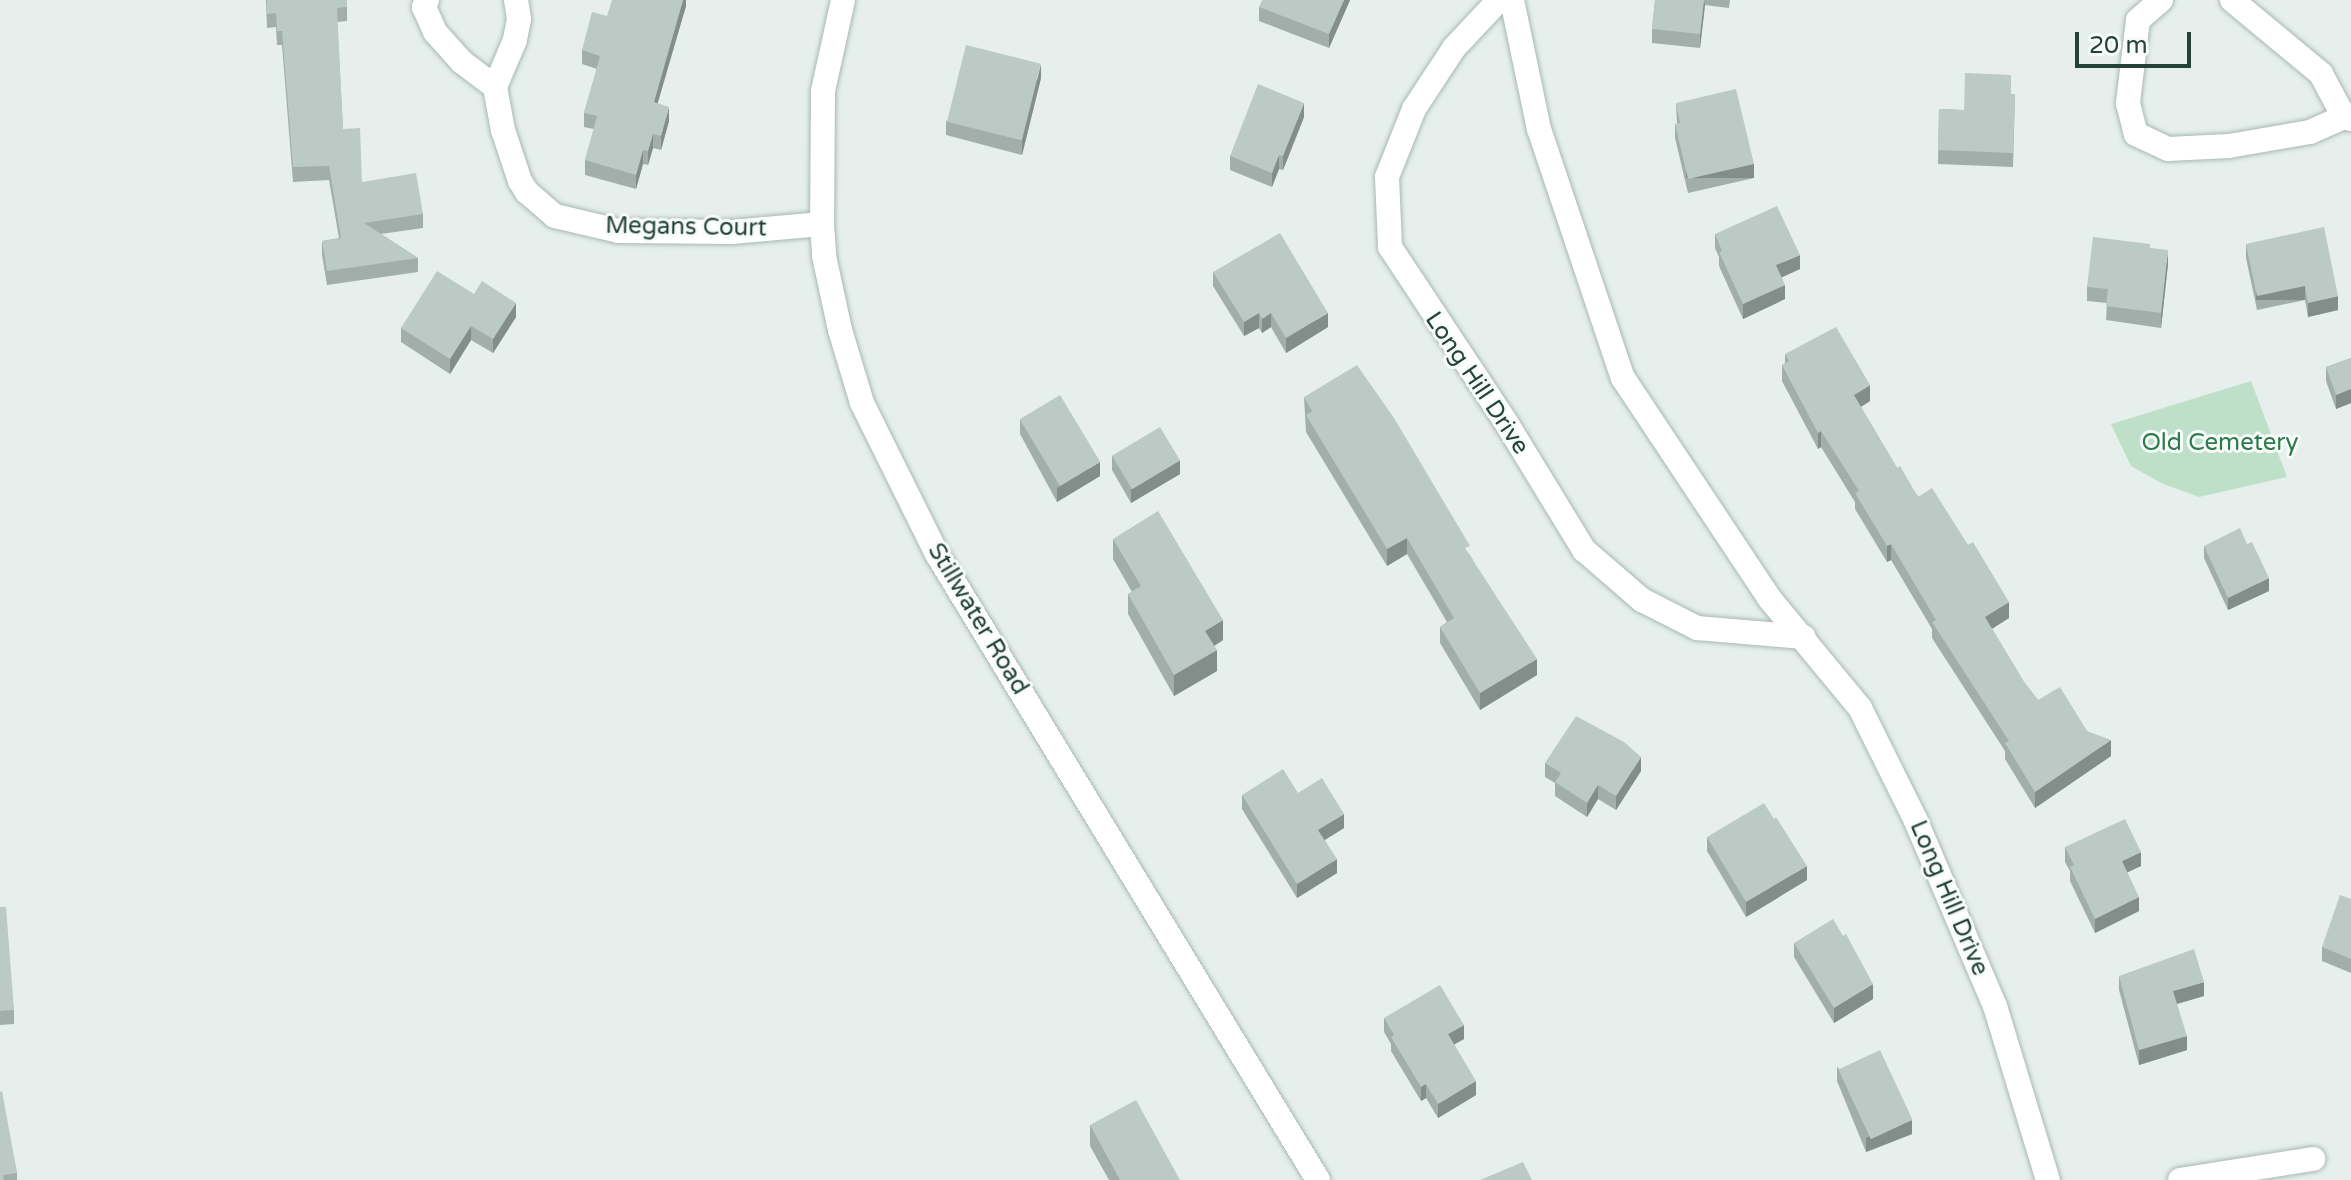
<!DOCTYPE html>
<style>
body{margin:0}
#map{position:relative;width:2351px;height:1180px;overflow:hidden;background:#e6efeb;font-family:"Varela Round",sans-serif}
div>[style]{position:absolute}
.green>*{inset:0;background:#bfe0c8}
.roads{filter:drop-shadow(0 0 2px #a8b8b2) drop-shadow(0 0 2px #a8b8b2)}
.street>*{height:24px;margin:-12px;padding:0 12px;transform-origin:12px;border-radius:12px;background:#fff}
.secondary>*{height:24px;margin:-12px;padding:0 12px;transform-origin:12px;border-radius:12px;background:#fff}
.wall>*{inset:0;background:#a1aea9}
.shaded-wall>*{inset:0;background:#838d89;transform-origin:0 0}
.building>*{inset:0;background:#bbcac4;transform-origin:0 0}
span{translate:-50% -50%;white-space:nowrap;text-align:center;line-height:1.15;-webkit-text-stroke:6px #f7fbf9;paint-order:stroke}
.street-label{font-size:24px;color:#24423a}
.park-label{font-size:24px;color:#2d7a4b}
.scale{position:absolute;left:2075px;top:32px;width:116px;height:36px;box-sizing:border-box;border:4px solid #24423a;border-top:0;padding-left:10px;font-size:24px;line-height:28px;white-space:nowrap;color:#24423a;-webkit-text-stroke:6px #f7fbf9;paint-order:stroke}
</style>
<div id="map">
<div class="green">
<i style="clip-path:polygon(2251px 381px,2287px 477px,2199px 497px,2161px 483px,2131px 466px,2111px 424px)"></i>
</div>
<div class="roads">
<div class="street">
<i style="left:427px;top:0;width:8px;rotate:113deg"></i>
<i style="left:424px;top:7px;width:27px;rotate:66deg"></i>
<i style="left:435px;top:32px;width:40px;rotate:48deg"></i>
<i style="left:462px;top:62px;width:41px;rotate:37.1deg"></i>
<i style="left:516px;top:0;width:19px;rotate:81deg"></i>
<i style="left:519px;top:19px;width:21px;rotate:101deg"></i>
<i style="left:515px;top:40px;width:51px;rotate:113.1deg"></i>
<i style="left:495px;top:87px;width:44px;rotate:79.5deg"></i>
<i style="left:503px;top:130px;width:54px;rotate:71.6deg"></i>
<i style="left:520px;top:181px;width:13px;rotate:58deg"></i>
<i style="left:527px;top:192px;width:37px;rotate:41deg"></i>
<i style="left:555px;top:216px;width:66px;rotate:13.2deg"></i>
<i style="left:619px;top:231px;width:113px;rotate:0.5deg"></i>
<i style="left:732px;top:232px;width:90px;rotate:-5.1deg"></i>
<i style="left:1499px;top:0;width:66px;rotate:133.2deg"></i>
<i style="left:1454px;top:48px;width:73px;rotate:123.3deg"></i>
<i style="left:1414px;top:109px;width:73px;rotate:111.7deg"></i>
<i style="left:1387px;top:177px;width:70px;rotate:87.5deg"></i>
<i style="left:1390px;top:247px;width:212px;rotate:56.5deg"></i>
<i style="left:1507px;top:424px;width:148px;rotate:58.6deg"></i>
<i style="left:1584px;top:550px;width:77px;rotate:40.8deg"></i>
<i style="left:1642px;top:600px;width:62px;rotate:27deg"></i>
<i style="left:1697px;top:628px;width:107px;rotate:4.8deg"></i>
<i style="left:1512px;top:0;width:132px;rotate:78.2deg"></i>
<i style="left:1539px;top:129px;width:263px;rotate:71.4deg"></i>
<i style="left:1623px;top:378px;width:264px;rotate:56.4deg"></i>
<i style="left:1769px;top:598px;width:143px;rotate:50.4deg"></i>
<i style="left:1860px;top:708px;width:126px;rotate:63.6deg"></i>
<i style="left:1916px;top:821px;width:201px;rotate:66.9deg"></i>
<i style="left:1995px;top:1006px;width:182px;rotate:73.1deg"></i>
<i style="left:2161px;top:0;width:30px;rotate:139deg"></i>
<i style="left:2138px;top:20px;width:84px;rotate:96.9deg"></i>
<i style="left:2128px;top:103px;width:32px;rotate:76deg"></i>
<i style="left:2136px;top:134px;width:35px;rotate:25deg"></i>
<i style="left:2168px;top:149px;width:61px;rotate:-2.8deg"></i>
<i style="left:2229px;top:146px;width:82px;rotate:-9.8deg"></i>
<i style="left:2310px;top:132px;width:37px;rotate:-24deg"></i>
<i style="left:2344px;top:117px;width:7px;rotate:16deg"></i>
<i style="left:2232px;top:0;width:116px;rotate:39.7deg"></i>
<i style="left:2321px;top:74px;width:49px;rotate:61.9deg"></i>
<i style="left:2180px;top:1180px;width:135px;rotate:-9deg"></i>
</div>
<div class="secondary">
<i style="left:843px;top:0;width:93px;rotate:102.4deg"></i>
<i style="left:823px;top:91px;width:133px;rotate:90.4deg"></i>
<i style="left:822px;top:224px;width:32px;rotate:86deg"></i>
<i style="left:824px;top:256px;width:76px;rotate:77.8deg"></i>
<i style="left:840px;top:330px;width:76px;rotate:73.2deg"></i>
<i style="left:862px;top:403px;width:169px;rotate:63.6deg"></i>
<i style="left:937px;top:554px;width:733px;rotate:58.67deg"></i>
</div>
</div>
<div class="wall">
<i style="clip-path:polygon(266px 0,347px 0,347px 21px,337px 22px,343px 129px,362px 182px,423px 214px,423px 228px,381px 234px,418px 258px,418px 272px,327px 285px,322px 255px,322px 241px,339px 238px,329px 180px,293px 182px,282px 45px,277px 45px,276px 27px,267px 28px)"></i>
<i style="clip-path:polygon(686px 0,686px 6px,657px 103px,669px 121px,661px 150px,653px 148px,648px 165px,643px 164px,636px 189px,585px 175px,585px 160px,594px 129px,584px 127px,584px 113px,597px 69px,582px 64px,582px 50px,607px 16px)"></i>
<i style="clip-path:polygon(1350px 0,1329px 48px,1259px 21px,1259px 7px)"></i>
<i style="clip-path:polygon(1655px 0,1730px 0,1729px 8px,1705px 5px,1700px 48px,1652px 43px,1652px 29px)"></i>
<i style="clip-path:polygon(1041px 78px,1022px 155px,946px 135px,946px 121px)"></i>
<i style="clip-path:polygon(2011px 94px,2015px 94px,2013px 167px,1938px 164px,1939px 109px,1964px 110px)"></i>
<i style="clip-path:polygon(1676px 103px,1754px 178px,1688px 193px,1675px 138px,1675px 124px,1677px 124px)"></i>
<i style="clip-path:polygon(1304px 117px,1283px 170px,1279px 169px,1272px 187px,1230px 170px,1230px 156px)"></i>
<i style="clip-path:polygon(1715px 234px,1800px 269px,1782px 277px,1785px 299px,1743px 319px,1719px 266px,1719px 257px,1715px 248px)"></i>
<i style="clip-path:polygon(2246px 244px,2338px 310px,2308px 317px,2305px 300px,2257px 310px,2246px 258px)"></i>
<i style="clip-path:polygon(2150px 248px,2168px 264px,2161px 328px,2106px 320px,2107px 303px,2087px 301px,2087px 287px)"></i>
<i style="clip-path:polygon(1213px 272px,1328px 327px,1286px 353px,1271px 327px,1262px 333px,1259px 328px,1244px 336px,1213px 286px)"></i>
<i style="clip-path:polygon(474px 294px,516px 317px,493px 353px,471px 340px,450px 374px,401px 342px,401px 328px)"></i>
<i style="clip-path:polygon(1785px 354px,1870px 401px,1861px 407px,1897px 468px,2009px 618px,1992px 629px,2024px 682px,2038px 700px,2087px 731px,2111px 756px,2035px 808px,2005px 759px,2005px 751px,1932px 638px,1932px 629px,1891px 560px,1887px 562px,1855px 509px,1855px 502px,1821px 447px,1818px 449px,1782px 381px,1782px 365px,1785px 363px)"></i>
<i style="clip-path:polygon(2351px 358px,2351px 403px,2336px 409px,2326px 381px,2326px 367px)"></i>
<i style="clip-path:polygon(1304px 397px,1470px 555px,1537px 675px,1480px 710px,1440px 643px,1440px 627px,1447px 622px,1407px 554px,1387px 566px,1306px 432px)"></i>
<i style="clip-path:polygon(1020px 420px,1100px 476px,1057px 502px,1020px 434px)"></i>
<i style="clip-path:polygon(1112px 456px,1180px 474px,1131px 503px,1112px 470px)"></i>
<i style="clip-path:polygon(1113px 539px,1223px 640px,1214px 646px,1217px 671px,1174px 696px,1128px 614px,1128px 594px,1132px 592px,1113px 559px)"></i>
<i style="clip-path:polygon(2204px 546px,2269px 591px,2228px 610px,2204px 558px)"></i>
<i style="clip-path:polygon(1545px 763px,1641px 771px,1616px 810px,1598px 799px,1587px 817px,1555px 796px,1555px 783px,1545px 777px)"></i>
<i style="clip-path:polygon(1298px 793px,1344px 828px,1325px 840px,1337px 873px,1297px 898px,1242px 809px,1242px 795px)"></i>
<i style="clip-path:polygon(1707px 837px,1807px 880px,1746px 917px,1707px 851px)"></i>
<i style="clip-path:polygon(2065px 847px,2141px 866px,2127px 872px,2139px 911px,2095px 933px,2070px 881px,2070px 871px,2065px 862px)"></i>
<i style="clip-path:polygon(2351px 899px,2351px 973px,2322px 961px,2322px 947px)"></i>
<i style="clip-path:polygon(0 907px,14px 1010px,14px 1024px,0 1025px)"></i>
<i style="clip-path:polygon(1794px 943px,1873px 999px,1834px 1023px,1794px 957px)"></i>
<i style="clip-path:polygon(2119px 976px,2204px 996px,2177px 1004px,2187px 1050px,2139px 1065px,2119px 990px)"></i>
<i style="clip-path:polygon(1384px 1018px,1464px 1039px,1454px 1044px,1476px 1095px,1438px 1118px,1426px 1098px,1421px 1101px,1391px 1051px,1391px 1044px,1384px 1032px)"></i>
<i style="clip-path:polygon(1837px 1067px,1912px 1134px,1866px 1152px,1837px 1081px)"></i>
<i style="clip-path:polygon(0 1092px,17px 1173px,17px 1180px,0 1180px)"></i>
<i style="clip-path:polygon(1090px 1125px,1180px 1180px,1109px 1180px,1090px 1146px)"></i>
</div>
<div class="shaded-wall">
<i style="clip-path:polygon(683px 0,686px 0,686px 6px,654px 116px,654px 102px)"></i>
<i style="clip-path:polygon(1344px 0,1350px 0,1329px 48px,1329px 34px)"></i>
<i style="clip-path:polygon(1704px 0,1705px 5px,1700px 48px,1700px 34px)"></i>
<i style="clip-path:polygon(1041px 64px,1041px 78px,1022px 155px,1022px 141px)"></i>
<i style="clip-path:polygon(1304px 103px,1304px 117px,1283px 170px,1283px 156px)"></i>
<i style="clip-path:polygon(669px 107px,669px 121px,661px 150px,661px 136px)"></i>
<i style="clip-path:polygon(653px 134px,653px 148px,648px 165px,648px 151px)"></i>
<i style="clip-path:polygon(643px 150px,643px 164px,636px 189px,636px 175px)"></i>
<i style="clip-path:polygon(1279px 155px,1279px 169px,1272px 187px,1272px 173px)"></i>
<i style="left:1754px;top:164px;width:14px;height:68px;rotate:90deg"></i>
<i style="clip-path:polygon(2168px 250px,2168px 264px,2161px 328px,2161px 313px)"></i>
<i style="clip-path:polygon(1800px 255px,1800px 269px,1776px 280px,1776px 265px)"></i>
<i style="clip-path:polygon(1785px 285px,1785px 299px,1743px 319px,1743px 304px)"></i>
<i style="left:2305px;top:286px;width:14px;height:49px;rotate:90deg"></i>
<i style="clip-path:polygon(2338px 296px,2338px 310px,2308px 317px,2308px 303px)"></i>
<i style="clip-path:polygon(516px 303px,516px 317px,493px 353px,493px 339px)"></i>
<i style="clip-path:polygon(1259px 313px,1259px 328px,1244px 336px,1244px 322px)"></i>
<i style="clip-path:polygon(1271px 313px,1271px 327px,1262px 333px,1262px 319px)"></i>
<i style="clip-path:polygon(1328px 313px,1328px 327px,1286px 353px,1286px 338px)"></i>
<i style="clip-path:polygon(471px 326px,471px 340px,450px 374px,450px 359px)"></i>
<i style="clip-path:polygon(1870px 385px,1870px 401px,1854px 411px,1854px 395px)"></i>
<i style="clip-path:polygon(2351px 389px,2351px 403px,2336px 409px,2336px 395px)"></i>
<i style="clip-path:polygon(1821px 431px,1821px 447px,1818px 449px,1818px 433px)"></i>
<i style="clip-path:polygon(1180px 460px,1180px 474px,1131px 503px,1131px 489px)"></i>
<i style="clip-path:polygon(1100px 462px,1100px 476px,1057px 502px,1057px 488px)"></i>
<i style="clip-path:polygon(1407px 538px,1407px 554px,1387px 566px,1387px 549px)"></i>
<i style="clip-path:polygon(1891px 544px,1891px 560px,1887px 562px,1887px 546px)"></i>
<i style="clip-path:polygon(2269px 578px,2269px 591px,2228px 610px,2228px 598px)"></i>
<i style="clip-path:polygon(2009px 602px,2009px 618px,1985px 633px,1985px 617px)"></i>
<i style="clip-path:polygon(1223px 620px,1223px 640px,1205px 652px,1205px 631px)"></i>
<i style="clip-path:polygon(1217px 650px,1217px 671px,1174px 696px,1174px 675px)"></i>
<i style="clip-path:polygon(1537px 659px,1537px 675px,1480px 710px,1480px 693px)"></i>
<i style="clip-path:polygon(2111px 740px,2111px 756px,2035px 808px,2035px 792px)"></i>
<i style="clip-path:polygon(1641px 757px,1641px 771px,1616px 810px,1616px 796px)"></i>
<i style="clip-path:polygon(1598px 785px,1598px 799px,1587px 817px,1587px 803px)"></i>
<i style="clip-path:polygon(1344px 814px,1344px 828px,1318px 844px,1318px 830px)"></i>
<i style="clip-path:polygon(2141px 852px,2141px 866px,2122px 875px,2122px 861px)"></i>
<i style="clip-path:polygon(1337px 859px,1337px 873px,1297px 898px,1297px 884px)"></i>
<i style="clip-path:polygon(1807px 866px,1807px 880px,1746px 917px,1746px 902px)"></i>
<i style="clip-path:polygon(2139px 897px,2139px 911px,2095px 933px,2095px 919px)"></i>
<i style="clip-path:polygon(2204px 982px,2204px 996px,2173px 1005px,2173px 991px)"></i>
<i style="clip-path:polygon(1873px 984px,1873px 999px,1834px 1023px,1834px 1008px)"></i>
<i style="clip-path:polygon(1464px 1025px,1464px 1039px,1448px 1048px,1448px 1034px)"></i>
<i style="clip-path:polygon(2187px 1036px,2187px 1050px,2139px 1065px,2139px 1050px)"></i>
<i style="clip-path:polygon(1476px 1081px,1476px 1095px,1438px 1118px,1438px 1104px)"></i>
<i style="clip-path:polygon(1426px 1084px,1426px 1098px,1421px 1101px,1421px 1087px)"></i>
<i style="clip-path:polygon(1912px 1120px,1912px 1134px,1866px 1152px,1866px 1138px)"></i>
</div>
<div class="building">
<i style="clip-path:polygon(267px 0,347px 0,347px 7px,337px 8px,343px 129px,360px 128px,362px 182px,416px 173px,423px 214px,364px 223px,418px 258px,327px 271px,322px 241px,341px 238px,329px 166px,293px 167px,282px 31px,277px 31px,276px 13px,267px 14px)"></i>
<i style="clip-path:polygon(612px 0,683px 0,654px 102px,669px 107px,661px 136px,653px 134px,648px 151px,643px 150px,636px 175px,585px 160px,597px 116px,584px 113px,600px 56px,582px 50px,592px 12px,607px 16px)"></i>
<i style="clip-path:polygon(1262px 0,1344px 0,1329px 34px,1259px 7px)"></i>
<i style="clip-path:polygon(1655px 0,1704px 0,1700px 34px,1652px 29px)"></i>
<i style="left:966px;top:45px;width:77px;height:79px;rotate:14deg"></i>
<i style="clip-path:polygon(1965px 73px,2011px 75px,2011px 94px,2015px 94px,2013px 153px,1938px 150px,1939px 109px,1964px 110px)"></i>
<i style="clip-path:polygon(1258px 84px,1304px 103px,1283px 156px,1279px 155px,1272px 173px,1230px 156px)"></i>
<i style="clip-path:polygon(1736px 89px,1754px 164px,1688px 179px,1675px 124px,1680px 123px,1676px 103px)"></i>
<i style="clip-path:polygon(1777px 206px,1800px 255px,1776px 265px,1785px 285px,1743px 304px,1719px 252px,1722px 251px,1715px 234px)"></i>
<i style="clip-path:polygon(2324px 227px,2338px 296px,2308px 303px,2305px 286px,2257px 296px,2246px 244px)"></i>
<i style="clip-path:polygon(1280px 233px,1328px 313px,1286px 338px,1271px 313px,1262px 319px,1259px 313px,1244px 322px,1213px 272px)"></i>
<i style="clip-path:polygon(2093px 237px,2150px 244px,2150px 248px,2168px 250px,2161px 313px,2106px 306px,2108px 289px,2087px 287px)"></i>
<i style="clip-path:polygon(437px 271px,474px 294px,482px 281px,516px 303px,493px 339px,471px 326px,450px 359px,401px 328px)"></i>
<i style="clip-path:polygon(1836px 327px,1870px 385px,1854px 395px,1897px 468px,1900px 466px,1918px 497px,1932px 488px,1968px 545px,1973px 542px,2009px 602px,1985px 617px,2024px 682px,2038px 700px,2060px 687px,2087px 731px,2111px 740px,2035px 792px,2005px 743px,2009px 741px,1932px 622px,1936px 620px,1891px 544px,1887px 546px,1855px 493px,1859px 491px,1821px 431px,1818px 433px,1782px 365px,1789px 361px,1785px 354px)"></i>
<i style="clip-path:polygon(2351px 358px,2351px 389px,2336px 395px,2326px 367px)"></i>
<i style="clip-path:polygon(1357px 365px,1394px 418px,1470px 546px,1465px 548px,1537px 659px,1480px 693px,1440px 627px,1454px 618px,1407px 538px,1387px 549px,1306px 415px,1312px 411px,1304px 397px)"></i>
<i style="left:1060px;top:395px;width:78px;height:47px;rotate:59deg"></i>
<i style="left:1160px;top:427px;width:39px;height:56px;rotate:59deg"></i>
<i style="clip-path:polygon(1158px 511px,1223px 620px,1205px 631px,1217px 650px,1174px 675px,1128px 594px,1141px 586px,1113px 539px)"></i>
<i style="clip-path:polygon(2240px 528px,2247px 544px,2252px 542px,2269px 578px,2228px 598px,2204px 546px)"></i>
<i style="clip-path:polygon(1576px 716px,1624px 742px,1641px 757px,1616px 796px,1598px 785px,1587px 803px,1555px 782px,1561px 773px,1545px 763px)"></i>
<i style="clip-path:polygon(1283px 769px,1298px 793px,1322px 778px,1344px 814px,1318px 830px,1337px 859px,1297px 884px,1242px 795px)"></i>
<i style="clip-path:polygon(1764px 803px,1774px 819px,1776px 817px,1807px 866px,1746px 902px,1707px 837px)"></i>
<i style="clip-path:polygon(2125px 819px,2141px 852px,2122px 861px,2139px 897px,2095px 919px,2070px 867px,2074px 865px,2065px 847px)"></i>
<i style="clip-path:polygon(2340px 895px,2351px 899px,2351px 959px,2322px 947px)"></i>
<i style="clip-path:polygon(0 907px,6px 907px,14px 1010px,0 1011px)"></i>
<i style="clip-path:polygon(1833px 919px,1843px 936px,1846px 934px,1873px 984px,1834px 1008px,1794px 943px)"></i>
<i style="clip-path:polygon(2194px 949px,2204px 982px,2173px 991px,2187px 1036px,2139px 1050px,2119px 976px)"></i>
<i style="clip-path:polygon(1440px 985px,1464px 1025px,1448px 1034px,1476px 1081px,1438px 1104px,1426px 1084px,1421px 1087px,1391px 1037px,1394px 1035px,1384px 1018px)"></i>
<i style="left:1880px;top:1050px;width:77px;height:46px;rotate:65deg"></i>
<i style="clip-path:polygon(2px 1091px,17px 1173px,3px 1175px,4px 1180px,0 1180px,0 1092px)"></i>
<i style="clip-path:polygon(1136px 1100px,1180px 1180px,1120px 1180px,1090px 1125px)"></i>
<i style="clip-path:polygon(1523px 1162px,1532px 1180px,1480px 1180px)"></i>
</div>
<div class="street-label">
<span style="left:686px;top:227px;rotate:1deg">Megans Court</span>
<span style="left:1477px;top:383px;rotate:56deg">Long Hill Drive</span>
<span style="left:978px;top:619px;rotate:59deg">Stillwater Road</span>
<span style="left:1949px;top:898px;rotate:67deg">Long Hill Drive</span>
</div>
<div class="park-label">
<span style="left:2220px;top:443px">Old Cemetery</span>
</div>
<div class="scale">20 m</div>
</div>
